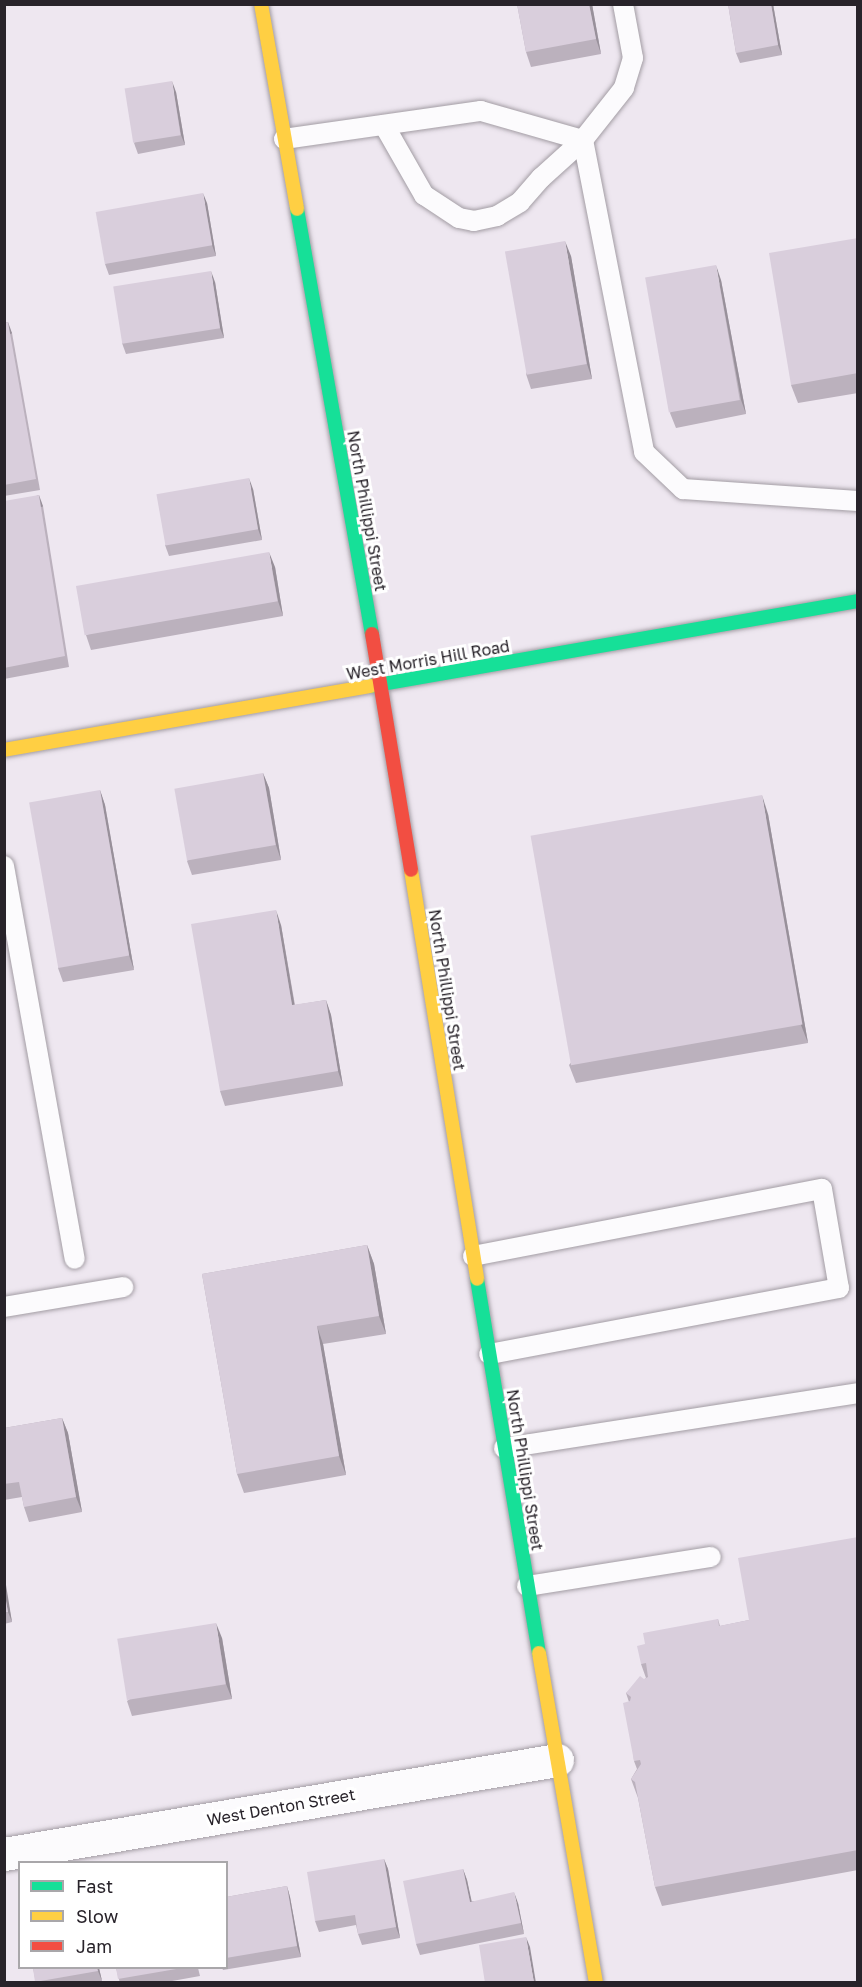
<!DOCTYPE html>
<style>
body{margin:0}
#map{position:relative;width:862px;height:1987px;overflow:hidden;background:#eee7f0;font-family:"Golos Text",sans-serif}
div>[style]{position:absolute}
.roads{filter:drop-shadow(0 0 2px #a39da4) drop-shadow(0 0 2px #a39da4)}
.lane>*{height:20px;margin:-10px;padding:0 10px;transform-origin:10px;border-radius:10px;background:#fcfbfd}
.street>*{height:33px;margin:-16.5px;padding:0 16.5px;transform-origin:16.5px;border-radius:16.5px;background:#fcfbfd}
.fast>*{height:14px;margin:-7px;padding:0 7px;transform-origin:7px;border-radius:7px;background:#16e098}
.slow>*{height:14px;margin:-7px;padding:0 7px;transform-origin:7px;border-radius:7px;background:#ffcf43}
.jam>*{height:14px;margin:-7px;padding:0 7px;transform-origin:7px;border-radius:7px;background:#f24e42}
.wall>*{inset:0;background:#bbb1bd}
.shaded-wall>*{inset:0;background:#98909a;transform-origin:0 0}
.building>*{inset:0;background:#d9cedc;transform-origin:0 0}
span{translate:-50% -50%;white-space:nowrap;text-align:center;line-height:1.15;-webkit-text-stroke:6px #fff;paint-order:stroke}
.street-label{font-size:16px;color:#28232a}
.frame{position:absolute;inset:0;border:6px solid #28232a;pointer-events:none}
.legend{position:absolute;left:18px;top:1861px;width:210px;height:108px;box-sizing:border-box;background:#fff;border:2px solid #a9a7aa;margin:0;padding:8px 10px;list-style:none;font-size:18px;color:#28232a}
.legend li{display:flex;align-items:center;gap:12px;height:30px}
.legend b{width:30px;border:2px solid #a9a7aa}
</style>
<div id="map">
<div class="roads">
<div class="lane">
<i style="left:623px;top:4px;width:55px;rotate:79.5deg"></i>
<i style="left:633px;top:58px;width:31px;rotate:107deg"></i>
<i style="left:624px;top:88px;width:66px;rotate:128.3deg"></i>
<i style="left:583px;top:140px;width:318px;rotate:78.9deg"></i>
<i style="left:644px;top:452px;width:54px;rotate:43.5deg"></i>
<i style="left:683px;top:489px;width:175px;rotate:3.9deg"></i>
<i style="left:384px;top:125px;width:81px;rotate:60.3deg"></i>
<i style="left:424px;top:195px;width:42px;rotate:33.3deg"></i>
<i style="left:459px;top:218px;width:15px;rotate:11deg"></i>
<i style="left:474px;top:221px;width:24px;rotate:-12deg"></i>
<i style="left:497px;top:216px;width:27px;rotate:-31deg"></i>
<i style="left:520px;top:202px;width:32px;rotate:-49deg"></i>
<i style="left:541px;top:178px;width:57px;rotate:-42.1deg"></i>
<i style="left:284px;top:139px;width:199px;rotate:-8.1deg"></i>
<i style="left:481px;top:111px;width:106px;rotate:15.9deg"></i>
<i style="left:4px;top:866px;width:399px;rotate:79.8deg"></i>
<i style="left:473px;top:1256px;width:355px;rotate:-10.9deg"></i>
<i style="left:822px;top:1189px;width:100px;rotate:80.3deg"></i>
<i style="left:839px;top:1288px;width:356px;rotate:169.3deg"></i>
<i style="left:4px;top:1307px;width:121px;rotate:-9.5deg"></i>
<i style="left:504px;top:1448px;width:358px;rotate:-8.8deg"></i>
<i style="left:527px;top:1586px;width:186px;rotate:-9deg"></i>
</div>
<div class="street">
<i style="left:4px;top:1854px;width:561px;rotate:-9.65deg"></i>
</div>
<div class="fast">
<i style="left:297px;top:209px;width:432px;rotate:80deg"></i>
<i style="left:371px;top:686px;width:494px;rotate:-9.9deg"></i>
<i style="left:477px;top:1279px;width:379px;rotate:80.6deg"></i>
</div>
<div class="slow">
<i style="left:261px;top:4px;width:208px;rotate:80deg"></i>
<i style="left:4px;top:750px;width:373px;rotate:-9.9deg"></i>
<i style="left:411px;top:870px;width:414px;rotate:80.8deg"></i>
<i style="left:539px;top:1653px;width:334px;rotate:80.2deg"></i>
</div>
<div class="jam">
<i style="left:372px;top:634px;width:239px;rotate:80.6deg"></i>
</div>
</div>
<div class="wall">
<i style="clip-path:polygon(517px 4px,592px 4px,601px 54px,531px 67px,526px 52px)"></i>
<i style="clip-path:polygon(728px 4px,773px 4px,782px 55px,740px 63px,736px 53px)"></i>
<i style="clip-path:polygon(176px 92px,185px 145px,138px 154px,134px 143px)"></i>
<i style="clip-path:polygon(207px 203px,216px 256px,109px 275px,105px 264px)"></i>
<i style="clip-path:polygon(858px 238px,858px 393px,798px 403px,791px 385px)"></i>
<i style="clip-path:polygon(571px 256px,592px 379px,531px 389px,526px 374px)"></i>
<i style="clip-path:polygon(721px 280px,746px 414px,676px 428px,670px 413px)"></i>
<i style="clip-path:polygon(215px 282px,224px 338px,126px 354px,122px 343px)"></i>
<i style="clip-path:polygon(4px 323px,12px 333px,40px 490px,4px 496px)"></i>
<i style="clip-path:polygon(253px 489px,262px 540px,169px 556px,165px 545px)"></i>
<i style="clip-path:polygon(4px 501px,43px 506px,69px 667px,4px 679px)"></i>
<i style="clip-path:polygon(275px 567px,283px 616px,91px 650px,86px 635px)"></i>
<i style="clip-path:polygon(263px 773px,269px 788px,281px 860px,192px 875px,187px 861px)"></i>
<i style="clip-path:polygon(100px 790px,105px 805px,134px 970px,63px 982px,58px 968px)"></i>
<i style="clip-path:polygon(768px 814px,808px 1043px,576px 1083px,569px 1065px)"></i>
<i style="clip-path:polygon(281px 925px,295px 1005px,326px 1000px,331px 1015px,343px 1086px,225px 1106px,220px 1091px)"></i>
<i style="clip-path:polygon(367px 1245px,374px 1264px,386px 1334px,323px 1344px,346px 1475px,244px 1493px,237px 1474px,202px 1274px)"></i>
<i style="clip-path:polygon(62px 1418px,68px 1433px,82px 1512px,29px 1522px,24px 1507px,22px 1497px,4px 1500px,4px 1428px)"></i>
<i style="clip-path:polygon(858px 1537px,858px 1870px,662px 1906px,655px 1887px,638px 1798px,631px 1779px,637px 1769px,634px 1761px,629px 1702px,626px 1693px,646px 1678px,641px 1664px,718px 1619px,720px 1626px,749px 1620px)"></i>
<i style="clip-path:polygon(4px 1582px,12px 1622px,4px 1624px)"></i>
<i style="clip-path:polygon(222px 1638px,232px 1699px,132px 1716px,127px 1701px)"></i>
<i style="clip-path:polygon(384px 1859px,388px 1869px,400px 1938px,362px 1945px,358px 1934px,356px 1925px,319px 1932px,315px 1921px)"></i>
<i style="clip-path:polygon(463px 1869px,467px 1880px,471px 1901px,518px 1903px,524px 1934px,420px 1955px,416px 1944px)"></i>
<i style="clip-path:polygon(287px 1886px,290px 1897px,301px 1957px,223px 1970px,222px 1968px,226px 1968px,226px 1897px)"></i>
<i style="clip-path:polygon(33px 1968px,99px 1968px,102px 1981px,95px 1983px,36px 1983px)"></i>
<i style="clip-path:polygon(116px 1968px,198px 1968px,200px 1976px,161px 1983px,120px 1983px)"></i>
</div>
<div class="shaded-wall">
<i style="clip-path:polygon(589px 4px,592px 4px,601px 54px,596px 39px)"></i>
<i style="clip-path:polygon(771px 4px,773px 4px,782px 55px,778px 45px)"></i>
<i style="clip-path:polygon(172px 81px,176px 92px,185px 145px,181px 135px)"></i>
<i style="clip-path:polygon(203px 193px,207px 203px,216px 256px,212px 245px)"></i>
<i style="clip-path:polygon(565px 241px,571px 256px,592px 379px,587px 364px)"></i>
<i style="clip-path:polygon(716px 265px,721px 280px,746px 414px,741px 400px)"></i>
<i style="clip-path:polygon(211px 271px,215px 282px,224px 338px,220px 328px)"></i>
<i style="left:8px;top:322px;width:12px;height:159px;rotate:70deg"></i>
<i style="clip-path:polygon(249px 478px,253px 489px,262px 540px,258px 529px)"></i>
<i style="left:39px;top:495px;width:12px;height:163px;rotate:70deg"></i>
<i style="clip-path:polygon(269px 552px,275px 567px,283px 616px,278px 601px)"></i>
<i style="clip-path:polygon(263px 773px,269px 788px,281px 860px,276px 845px)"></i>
<i style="clip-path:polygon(100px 790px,105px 805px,134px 970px,129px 955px)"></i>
<i style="clip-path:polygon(762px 795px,768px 814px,808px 1043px,801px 1025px)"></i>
<i style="clip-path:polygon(276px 910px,281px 925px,297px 1020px,292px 1005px)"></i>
<i style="clip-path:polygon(326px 1000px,331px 1015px,343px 1086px,338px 1071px)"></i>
<i style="clip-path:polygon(367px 1245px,374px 1264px,386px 1334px,379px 1316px)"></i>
<i style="clip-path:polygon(317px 1326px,323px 1344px,346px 1475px,339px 1456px)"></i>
<i style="clip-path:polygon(62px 1418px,68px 1433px,82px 1512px,76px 1497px)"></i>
<i style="clip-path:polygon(4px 1582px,6px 1585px,12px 1622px,8px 1612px,4px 1590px)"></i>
<i style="clip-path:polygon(216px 1623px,222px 1638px,232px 1699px,226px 1684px)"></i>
<i style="clip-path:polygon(384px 1859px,388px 1869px,400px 1938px,396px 1927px)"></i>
<i style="clip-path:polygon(463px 1869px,467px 1880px,474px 1912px,470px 1902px)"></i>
<i style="clip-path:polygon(287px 1886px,290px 1897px,301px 1957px,297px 1946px)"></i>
<i style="clip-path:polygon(514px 1892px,518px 1903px,524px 1934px,521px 1923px)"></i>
<i style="clip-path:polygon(526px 1937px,530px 1947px,536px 1983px,534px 1983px)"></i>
<i style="clip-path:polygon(97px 1968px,99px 1968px,102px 1981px,98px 1971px)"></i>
</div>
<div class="building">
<i style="clip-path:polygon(517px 4px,589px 4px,596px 39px,526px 52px)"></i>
<i style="clip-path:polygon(728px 4px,771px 4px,778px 45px,736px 53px)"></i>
<i style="left:172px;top:81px;width:55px;height:48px;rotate:81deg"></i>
<i style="left:203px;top:193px;width:53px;height:109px;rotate:80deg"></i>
<i style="clip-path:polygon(858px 238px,858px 373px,791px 385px,769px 253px)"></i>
<i style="left:565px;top:241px;width:125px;height:61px;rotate:80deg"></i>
<i style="left:716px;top:265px;width:137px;height:72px;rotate:80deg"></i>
<i style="left:211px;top:271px;width:58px;height:99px;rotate:81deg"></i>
<i style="clip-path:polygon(8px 322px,36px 479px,4px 485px,4px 323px)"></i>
<i style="left:249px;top:478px;width:52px;height:94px;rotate:80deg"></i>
<i style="clip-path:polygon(39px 495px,65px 656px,4px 668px,4px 501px)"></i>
<i style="left:269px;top:552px;width:50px;height:196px;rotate:80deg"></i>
<i style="left:263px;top:773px;width:73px;height:90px;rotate:80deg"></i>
<i style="left:100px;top:790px;width:168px;height:72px;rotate:80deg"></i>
<i style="left:762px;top:795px;width:233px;height:235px;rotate:80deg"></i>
<i style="clip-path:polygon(276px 910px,292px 1005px,326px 1000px,338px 1071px,220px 1091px,191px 924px)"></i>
<i style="clip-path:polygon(367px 1245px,379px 1316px,317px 1326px,339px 1456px,237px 1474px,202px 1274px)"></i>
<i style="clip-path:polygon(62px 1418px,76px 1497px,24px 1507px,19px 1482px,4px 1484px,4px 1428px)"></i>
<i style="clip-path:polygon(858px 1537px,858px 1850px,655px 1887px,635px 1782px,631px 1779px,641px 1764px,640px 1760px,634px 1761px,623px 1703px,630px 1701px,631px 1697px,626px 1693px,640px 1676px,644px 1679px,648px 1677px,646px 1663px,641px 1664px,637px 1646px,645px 1644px,643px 1633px,718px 1619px,719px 1626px,749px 1620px,738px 1558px)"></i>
<i style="clip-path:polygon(4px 1590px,8px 1612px,4px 1612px)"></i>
<i style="left:216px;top:1623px;width:62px;height:100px;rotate:81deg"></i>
<i style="clip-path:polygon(384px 1859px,396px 1927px,358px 1934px,355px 1915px,315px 1921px,307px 1872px)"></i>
<i style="clip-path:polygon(463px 1869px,470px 1902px,514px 1892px,521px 1923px,416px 1944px,403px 1881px)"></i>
<i style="clip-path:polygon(287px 1886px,297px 1946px,226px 1958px,226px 1897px)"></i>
<i style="clip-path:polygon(526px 1937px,534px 1983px,485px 1983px,479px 1945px)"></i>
<i style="clip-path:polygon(33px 1968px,97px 1968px,98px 1971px,35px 1982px)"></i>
<i style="clip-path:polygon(116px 1968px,182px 1968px,118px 1979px)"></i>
</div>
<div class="street-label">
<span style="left:367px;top:511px;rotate:80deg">North Phillippi Street</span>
<span style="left:428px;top:660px;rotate:-10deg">West Morris Hill Road</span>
<span style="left:447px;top:990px;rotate:81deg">North Phillippi Street</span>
<span style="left:525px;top:1470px;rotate:81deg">North Phillippi Street</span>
<span style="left:281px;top:1807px;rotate:-10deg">West Denton Street</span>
</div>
<div class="frame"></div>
<ul class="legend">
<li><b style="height:8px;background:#16e098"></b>Fast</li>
<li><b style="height:8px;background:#ffcf43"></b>Slow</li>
<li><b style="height:8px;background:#f24e42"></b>Jam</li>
</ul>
</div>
